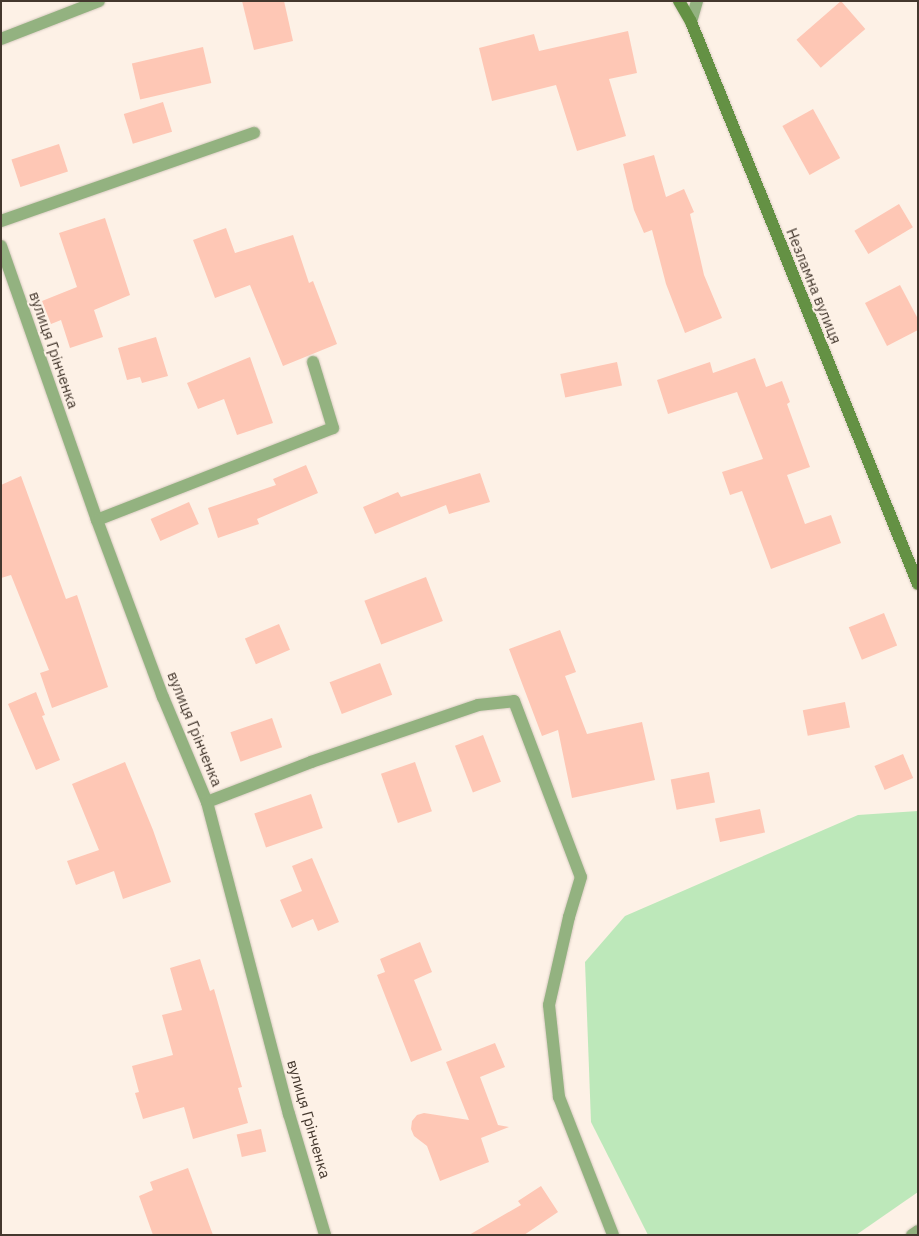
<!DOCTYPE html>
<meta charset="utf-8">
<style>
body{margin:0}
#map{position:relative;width:919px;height:1236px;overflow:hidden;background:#fdf1e6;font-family:"IBM Plex Sans",sans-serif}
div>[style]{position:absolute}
.green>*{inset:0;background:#bde8ba}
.building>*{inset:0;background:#fec7b5;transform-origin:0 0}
.roads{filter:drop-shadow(0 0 1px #d8ccc1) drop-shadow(0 0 1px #d8ccc1)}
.lane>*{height:12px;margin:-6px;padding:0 6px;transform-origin:6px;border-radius:6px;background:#93b280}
.street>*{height:12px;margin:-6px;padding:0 6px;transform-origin:6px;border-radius:6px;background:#93b280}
.secondary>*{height:12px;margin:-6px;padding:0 6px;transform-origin:6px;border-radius:6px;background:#649144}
span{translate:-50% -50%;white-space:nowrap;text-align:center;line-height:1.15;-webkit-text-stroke:4px #fdf1e6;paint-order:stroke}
.street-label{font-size:15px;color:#44382e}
.frame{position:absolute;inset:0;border:2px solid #44382e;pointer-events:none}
</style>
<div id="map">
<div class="green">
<i style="clip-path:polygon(918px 811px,918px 1192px,856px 1235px,648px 1235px,591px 1122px,585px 962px,625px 916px,858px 815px)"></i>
</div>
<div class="building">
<i style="clip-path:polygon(242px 1px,284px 1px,293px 41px,254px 50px)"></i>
<i style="left:841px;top:1px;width:37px;height:59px;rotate:49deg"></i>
<i style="clip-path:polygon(628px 31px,637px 73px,609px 79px,626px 136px,577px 151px,556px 85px,492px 101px,479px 48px,534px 34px,539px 51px)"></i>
<i style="left:203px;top:47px;width:37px;height:73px;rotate:77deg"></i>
<i style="left:163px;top:102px;width:31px;height:41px;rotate:73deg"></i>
<i style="left:813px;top:109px;width:56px;height:35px;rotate:61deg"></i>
<i style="left:59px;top:144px;width:29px;height:50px;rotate:72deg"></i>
<i style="clip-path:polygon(654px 155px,666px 197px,684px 189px,694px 212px,690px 214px,704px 275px,722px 318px,685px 333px,666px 284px,652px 230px,644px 233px,634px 210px,623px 164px)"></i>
<i style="left:899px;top:204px;width:27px;height:52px;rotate:59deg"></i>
<i style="clip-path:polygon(105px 218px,130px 295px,94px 310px,103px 337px,70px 348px,61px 320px,51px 324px,42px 301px,77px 287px,59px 233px)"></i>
<i style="clip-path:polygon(226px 228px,235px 253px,293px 235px,309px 283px,313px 281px,337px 344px,283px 366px,250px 285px,215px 298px,193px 240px)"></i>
<i style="clip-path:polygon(900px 285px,918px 319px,918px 330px,887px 346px,865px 303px)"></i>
<i style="clip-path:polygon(156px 337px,168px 376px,142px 383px,140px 377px,127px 380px,118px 348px)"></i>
<i style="clip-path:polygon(250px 357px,273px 423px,237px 435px,224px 399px,198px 409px,187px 383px)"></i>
<i style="clip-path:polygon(755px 358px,766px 387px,782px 381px,790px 402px,787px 404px,810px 467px,787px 475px,805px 524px,831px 515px,841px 543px,771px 569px,742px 491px,730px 495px,722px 472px,763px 459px,737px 392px,668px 414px,657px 380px,710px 362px,713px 373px)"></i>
<i style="left:617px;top:362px;width:24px;height:58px;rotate:78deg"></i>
<i style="clip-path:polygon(306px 465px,318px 493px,257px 519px,259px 524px,218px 538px,208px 508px,276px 485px,273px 479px)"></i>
<i style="clip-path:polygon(480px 473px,490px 502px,449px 514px,446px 505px,375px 534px,363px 507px,398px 492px,401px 497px)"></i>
<i style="clip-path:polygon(21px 476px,66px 599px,77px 595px,108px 687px,52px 708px,40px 673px,49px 670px,11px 575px,1px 578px,1px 485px)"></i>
<i style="left:189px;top:502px;width:24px;height:42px;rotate:66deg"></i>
<i style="left:426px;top:577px;width:47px;height:66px;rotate:69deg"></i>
<i style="left:884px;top:613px;width:35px;height:38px;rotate:68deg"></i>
<i style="left:279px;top:624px;width:28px;height:37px;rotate:67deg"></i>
<i style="clip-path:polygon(560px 630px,576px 672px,565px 676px,587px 734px,642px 722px,655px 780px,572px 798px,558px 730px,542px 736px,509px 649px)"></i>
<i style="left:380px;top:663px;width:34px;height:54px;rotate:69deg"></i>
<i style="clip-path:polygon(36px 692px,45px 715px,42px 716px,60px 760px,36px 770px,8px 704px)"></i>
<i style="left:845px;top:702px;width:26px;height:43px;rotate:79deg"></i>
<i style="left:272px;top:718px;width:31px;height:44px;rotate:71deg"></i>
<i style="left:483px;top:735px;width:50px;height:30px;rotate:69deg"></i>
<i style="left:903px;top:754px;width:26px;height:31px;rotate:67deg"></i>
<i style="clip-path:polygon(125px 762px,153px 830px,171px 882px,123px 899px,114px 871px,76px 885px,67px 861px,99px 850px,72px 784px)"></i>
<i style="left:415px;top:762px;width:52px;height:36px;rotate:71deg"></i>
<i style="left:709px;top:772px;width:31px;height:39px;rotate:79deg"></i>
<i style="left:311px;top:794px;width:36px;height:60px;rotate:71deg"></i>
<i style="left:760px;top:809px;width:24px;height:46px;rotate:78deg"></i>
<i style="clip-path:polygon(312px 858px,339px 922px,318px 931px,313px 919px,292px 928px,280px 900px,302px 891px,292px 866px)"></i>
<i style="clip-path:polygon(420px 942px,432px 972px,414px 980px,442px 1050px,411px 1062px,377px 975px,385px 972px,380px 959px)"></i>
<i style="clip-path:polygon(200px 959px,210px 991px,214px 989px,242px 1087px,238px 1088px,248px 1123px,193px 1139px,184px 1107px,143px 1119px,135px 1093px,139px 1092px,132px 1066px,173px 1055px,162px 1015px,182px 1010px,170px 968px)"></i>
<i style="clip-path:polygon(495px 1043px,505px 1067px,480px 1077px,498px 1125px,509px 1127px,481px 1138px,489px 1162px,440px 1181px,427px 1146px,414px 1136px,411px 1129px,412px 1121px,417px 1115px,424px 1113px,469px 1120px,446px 1062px)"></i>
<i style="left:261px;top:1129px;width:23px;height:25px;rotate:77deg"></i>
<i style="clip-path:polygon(188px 1168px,213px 1235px,153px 1235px,139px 1196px,153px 1190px,150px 1182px)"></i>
<i style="clip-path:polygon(541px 1186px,558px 1212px,524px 1235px,469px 1235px,521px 1205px,518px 1201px)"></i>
</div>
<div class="roads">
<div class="lane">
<i style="left:1px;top:39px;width:105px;rotate:-21.2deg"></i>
<i style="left:1px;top:221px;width:268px;rotate:-19.2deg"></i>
<i style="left:97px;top:520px;width:253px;rotate:-21.3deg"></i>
<i style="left:333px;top:428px;width:69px;rotate:-106.9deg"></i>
<i style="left:207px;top:802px;width:111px;rotate:-21deg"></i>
<i style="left:311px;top:762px;width:176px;rotate:-18.8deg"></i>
<i style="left:478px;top:705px;width:36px;rotate:-6deg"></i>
<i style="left:514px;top:701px;width:188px;rotate:69.2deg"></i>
<i style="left:581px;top:877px;width:42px;rotate:106.7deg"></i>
<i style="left:569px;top:917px;width:90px;rotate:102.8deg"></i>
<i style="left:549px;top:1005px;width:93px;rotate:83.8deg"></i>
<i style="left:559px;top:1097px;width:148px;rotate:68.6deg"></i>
</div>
<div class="street">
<i style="left:691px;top:22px;width:22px;rotate:-74deg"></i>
<i style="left:1px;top:246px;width:290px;rotate:70.7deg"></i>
<i style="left:97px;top:520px;width:189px;rotate:69.6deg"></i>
<i style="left:163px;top:697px;width:114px;rotate:67.3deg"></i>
<i style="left:207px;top:802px;width:323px;rotate:75.3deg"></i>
<i style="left:289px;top:1114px;width:126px;rotate:73.4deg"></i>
<i style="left:912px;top:1235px;width:7px;rotate:-34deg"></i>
</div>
<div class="secondary">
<i style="left:679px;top:1px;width:24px;rotate:60deg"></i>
<i style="left:691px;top:22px;width:606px;rotate:68.01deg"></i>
</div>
</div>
<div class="street-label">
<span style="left:814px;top:286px;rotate:68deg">Незламна вулиця</span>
<span style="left:54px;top:350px;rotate:71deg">вулиця Грінченка</span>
<span style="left:195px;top:729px;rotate:68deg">вулиця Грінченка</span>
<span style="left:309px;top:1119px;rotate:74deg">вулиця Грінченка</span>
</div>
<div class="frame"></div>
</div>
